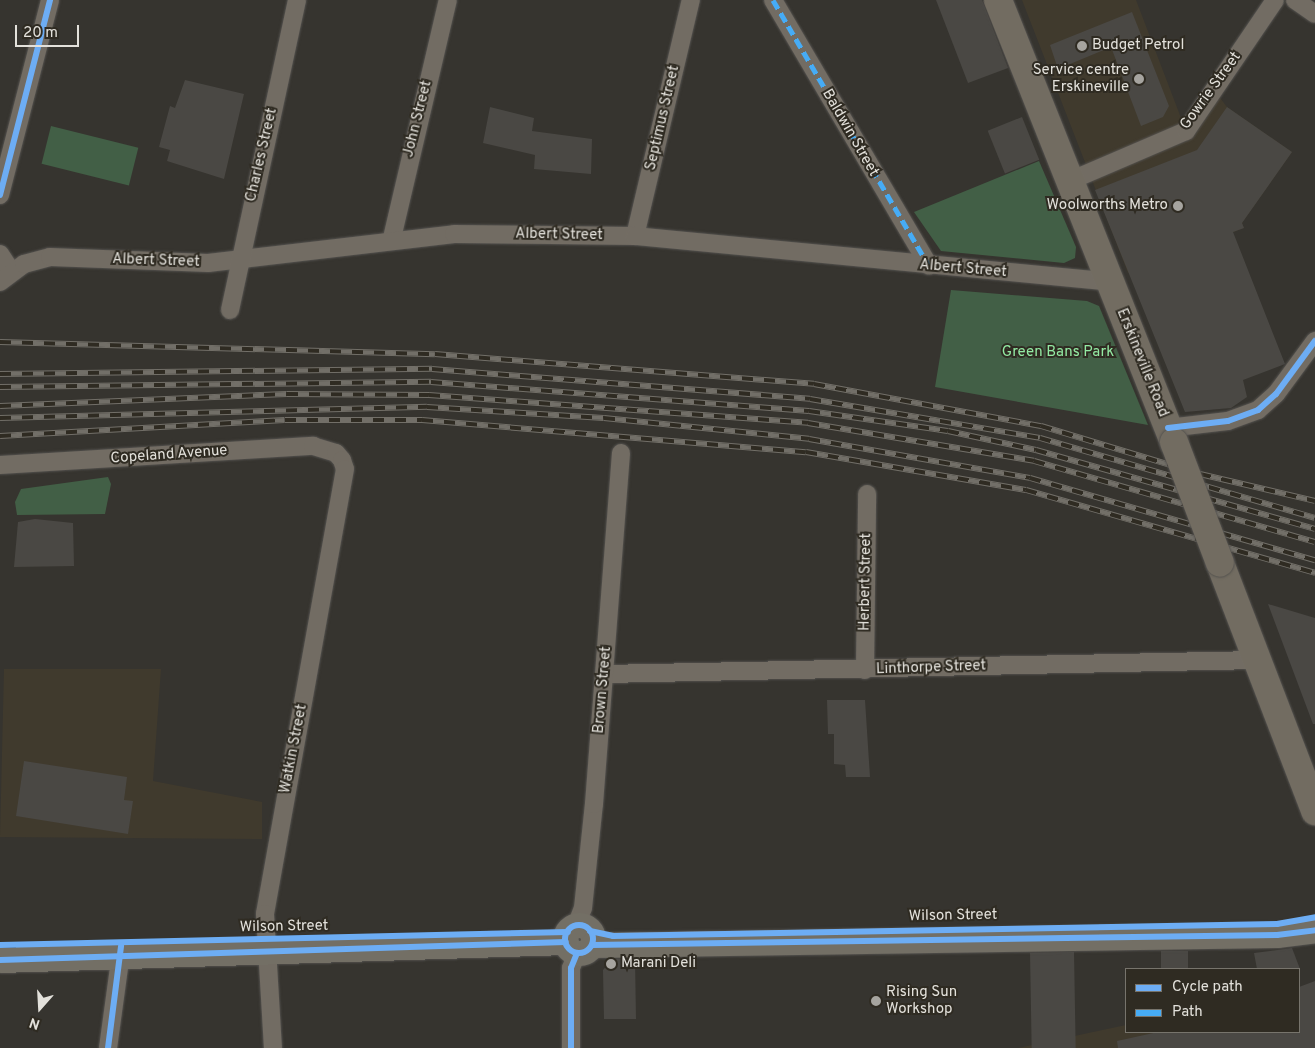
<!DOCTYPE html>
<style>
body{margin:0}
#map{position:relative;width:1315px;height:1048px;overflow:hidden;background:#36342f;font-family:Overpass,sans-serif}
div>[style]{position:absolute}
.built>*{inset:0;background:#403a2d}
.green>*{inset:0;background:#425f46;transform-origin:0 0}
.building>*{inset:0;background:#4a4844;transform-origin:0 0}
.roads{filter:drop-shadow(0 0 1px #54524f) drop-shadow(0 0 1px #54524f)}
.street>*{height:18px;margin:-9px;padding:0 9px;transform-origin:9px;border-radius:9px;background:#726c63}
.secondary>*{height:25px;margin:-12.5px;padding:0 12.5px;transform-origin:12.5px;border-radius:12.5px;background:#736f65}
.secondary>.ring{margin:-12.5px;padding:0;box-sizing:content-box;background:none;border:25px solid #736f65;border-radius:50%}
.primary>*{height:28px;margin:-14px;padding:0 14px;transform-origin:14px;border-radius:14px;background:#726c61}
.rail>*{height:5.5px;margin-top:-2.75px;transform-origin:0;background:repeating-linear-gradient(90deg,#2f2b22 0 11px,#726f68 0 22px);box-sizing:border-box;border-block:1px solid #726f68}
.bridges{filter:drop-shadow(0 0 1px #54524f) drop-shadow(0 0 1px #54524f)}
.primary-bridge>*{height:28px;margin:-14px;padding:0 14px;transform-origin:14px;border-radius:14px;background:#726c61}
.quiet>*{height:5px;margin-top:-2.5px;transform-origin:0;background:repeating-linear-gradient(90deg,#46acf6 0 10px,transparent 0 15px)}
.cycleway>*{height:6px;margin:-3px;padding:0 3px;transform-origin:3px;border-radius:3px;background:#6dadf4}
.cycleway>.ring{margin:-3px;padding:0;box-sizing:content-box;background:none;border:6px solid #6dadf4;border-radius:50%}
.dots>*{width:14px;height:14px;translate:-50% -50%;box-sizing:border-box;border:2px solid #2f2b22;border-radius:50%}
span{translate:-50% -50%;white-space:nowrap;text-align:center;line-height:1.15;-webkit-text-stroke:4px #2f2b22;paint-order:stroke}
.poi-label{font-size:15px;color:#e3e1db}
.left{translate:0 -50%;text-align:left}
.right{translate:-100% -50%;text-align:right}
.street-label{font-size:15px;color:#e3e1db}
.park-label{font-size:15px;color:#93eaa3}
.legend{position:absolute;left:1125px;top:968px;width:175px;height:65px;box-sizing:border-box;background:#2f2b22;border:1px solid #77746c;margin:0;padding:6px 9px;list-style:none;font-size:15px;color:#e3e1db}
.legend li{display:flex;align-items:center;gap:10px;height:25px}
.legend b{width:25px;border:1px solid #77746c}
.north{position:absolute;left:15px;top:983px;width:50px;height:50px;-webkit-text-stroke:4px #2f2b22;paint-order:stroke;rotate:199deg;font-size:14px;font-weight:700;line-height:20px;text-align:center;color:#e3e1db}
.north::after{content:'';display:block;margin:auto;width:18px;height:22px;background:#e3e1db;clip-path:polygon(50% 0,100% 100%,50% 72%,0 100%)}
.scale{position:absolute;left:15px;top:25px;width:64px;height:22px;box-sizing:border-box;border:2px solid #e3e1db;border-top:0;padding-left:6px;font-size:15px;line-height:18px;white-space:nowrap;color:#e3e1db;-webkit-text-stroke:4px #2f2b22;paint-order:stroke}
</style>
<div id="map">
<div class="built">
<i style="clip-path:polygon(1022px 0,1136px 0,1186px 131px,1214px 90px,1227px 107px,1292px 152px,1242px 223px,1244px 228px,1128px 273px)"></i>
<i style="clip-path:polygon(4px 669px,161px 669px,153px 781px,262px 802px,262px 839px,0 837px)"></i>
<i style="clip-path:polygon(1126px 1025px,1126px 1032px,1195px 1032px,1198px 1048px,1018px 1048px)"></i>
</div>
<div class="green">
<i style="left:51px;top:126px;width:90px;height:39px;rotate:14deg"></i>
<i style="clip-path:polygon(1039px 161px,1076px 247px,1075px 258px,1064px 263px,941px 251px,914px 212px)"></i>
<i style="clip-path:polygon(951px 290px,1087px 301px,1099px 306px,1148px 425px,935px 387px)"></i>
<i style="clip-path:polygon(108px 477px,111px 484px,105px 514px,17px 515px,15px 502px,21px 489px)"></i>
</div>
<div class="building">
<i style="clip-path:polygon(936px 0,982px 0,1008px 68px,968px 83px)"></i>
<i style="clip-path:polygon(1132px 12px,1169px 106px,1163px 117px,1141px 126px,1111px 47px,1058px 69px,1050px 45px)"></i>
<i style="clip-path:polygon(185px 80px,244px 94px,224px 179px,167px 161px,170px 150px,159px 147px,170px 106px,175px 108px)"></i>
<i style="clip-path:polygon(490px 107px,534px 118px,532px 131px,592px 139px,591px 174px,534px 169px,535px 155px,483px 143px)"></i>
<i style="clip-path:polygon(1227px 107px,1292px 152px,1242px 223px,1244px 228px,1233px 232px,1285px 364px,1243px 380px,1247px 397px,1231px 408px,1185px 412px,1095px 190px,1197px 150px)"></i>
<i style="left:1022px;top:117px;width:46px;height:37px;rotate:68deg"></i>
<i style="clip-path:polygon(35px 519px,73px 523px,74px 566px,14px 567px,18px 522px)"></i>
<i style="clip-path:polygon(1268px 604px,1315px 618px,1315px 724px,1313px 724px)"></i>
<i style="clip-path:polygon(827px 700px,865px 700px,870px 777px,846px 777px,845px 765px,834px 764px,834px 734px,828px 734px)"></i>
<i style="clip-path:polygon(24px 761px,127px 777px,124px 800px,133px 801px,128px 834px,16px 816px)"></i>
<i style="clip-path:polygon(1292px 948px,1300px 969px,1257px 969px,1254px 953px)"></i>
<i style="left:1161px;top:951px;width:27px;height:18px"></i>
<i style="left:1074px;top:952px;width:96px;height:44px;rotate:89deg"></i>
<i style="clip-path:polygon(613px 959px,635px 959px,636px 1019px,604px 1019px,603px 970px)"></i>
<i style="clip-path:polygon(1315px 981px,1315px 1048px,1118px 1048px,1117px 1041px,1158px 1032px,1299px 1032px,1299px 987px)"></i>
</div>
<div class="roads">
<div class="street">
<i style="left:773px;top:0;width:308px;rotate:59.6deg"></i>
<i style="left:1295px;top:0;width:24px;rotate:35deg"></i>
<i style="left:1072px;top:180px;width:124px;rotate:-23.3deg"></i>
<i style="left:1186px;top:131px;width:158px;rotate:-55.8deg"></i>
<i style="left:0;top:195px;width:201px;rotate:-75.6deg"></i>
<i style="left:635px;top:236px;width:243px;rotate:-76.7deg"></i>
<i style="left:392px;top:238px;width:244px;rotate:-76.8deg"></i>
<i style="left:0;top:254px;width:20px;rotate:57deg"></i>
<i style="left:0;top:282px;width:30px;rotate:-37deg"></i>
<i style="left:24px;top:264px;width:27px;rotate:-15deg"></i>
<i style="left:50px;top:257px;width:158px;rotate:2.2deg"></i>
<i style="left:208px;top:263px;width:248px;rotate:-6.7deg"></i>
<i style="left:454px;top:234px;width:181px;rotate:0.6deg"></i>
<i style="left:635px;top:236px;width:477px;rotate:5.5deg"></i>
<i style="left:230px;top:310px;width:317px;rotate:-77.8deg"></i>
<i style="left:1168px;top:428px;width:60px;rotate:-6.7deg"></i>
<i style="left:1228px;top:421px;width:32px;rotate:-20deg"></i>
<i style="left:1258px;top:410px;width:24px;rotate:-42deg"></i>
<i style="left:1276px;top:394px;width:66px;rotate:-53.7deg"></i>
<i style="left:0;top:465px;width:314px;rotate:-3.5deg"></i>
<i style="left:313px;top:446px;width:24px;rotate:17deg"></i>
<i style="left:336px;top:453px;width:9px;rotate:49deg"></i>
<i style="left:342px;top:460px;width:9px;rotate:72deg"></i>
<i style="left:345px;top:469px;width:452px;rotate:100.2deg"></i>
<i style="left:265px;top:914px;width:134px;rotate:86.6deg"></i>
<i style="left:865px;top:670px;width:176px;rotate:-89.3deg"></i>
<i style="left:605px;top:674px;width:653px;rotate:-1.23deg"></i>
<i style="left:576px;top:926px;width:19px;rotate:-69deg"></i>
<i style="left:583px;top:908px;width:105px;rotate:-84deg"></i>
<i style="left:594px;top:804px;width:352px;rotate:-85.6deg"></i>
<i style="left:108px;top:1048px;width:96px;rotate:-82.2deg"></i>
<i style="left:571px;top:1048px;width:80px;rotate:-90deg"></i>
<i style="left:571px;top:968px;width:16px;rotate:-68deg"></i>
</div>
<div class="secondary">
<i class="ring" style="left:565px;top:925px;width:3px;height:3px"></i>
<i style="left:592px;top:945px;width:685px;rotate:-0.84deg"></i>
<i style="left:1277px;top:935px;width:38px;rotate:-7deg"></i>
<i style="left:0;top:960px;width:566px;rotate:-1.82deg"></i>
</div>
<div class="primary">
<i style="left:998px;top:0;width:476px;rotate:68.3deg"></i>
<i style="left:1220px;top:563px;width:266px;rotate:69deg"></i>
</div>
</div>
<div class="rail">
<i style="left:0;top:342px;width:435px;rotate:1.6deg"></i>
<i style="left:435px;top:354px;width:380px;rotate:4.5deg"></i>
<i style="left:814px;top:384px;width:231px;rotate:10.5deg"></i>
<i style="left:1041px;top:426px;width:166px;rotate:16.8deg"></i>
<i style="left:1200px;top:474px;width:118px;rotate:13.2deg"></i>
<i style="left:0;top:374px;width:432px;rotate:-0.7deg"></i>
<i style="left:432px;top:369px;width:379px;rotate:4.5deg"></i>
<i style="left:810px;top:399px;width:233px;rotate:9.6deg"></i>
<i style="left:1040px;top:438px;width:286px;rotate:16.2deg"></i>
<i style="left:0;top:387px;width:431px;rotate:-0.7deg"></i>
<i style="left:431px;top:382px;width:379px;rotate:4.4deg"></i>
<i style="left:809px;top:411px;width:140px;rotate:8.2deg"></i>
<i style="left:948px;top:431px;width:90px;rotate:12.2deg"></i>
<i style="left:1036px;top:450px;width:290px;rotate:15.8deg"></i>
<i style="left:0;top:406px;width:287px;rotate:-2.4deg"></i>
<i style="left:287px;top:394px;width:142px;rotate:0.4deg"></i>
<i style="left:429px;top:395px;width:380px;rotate:4.2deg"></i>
<i style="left:808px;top:423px;width:229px;rotate:9.5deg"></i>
<i style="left:1034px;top:461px;width:292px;rotate:16.1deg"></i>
<i style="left:0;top:418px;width:427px;rotate:-1.5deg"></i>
<i style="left:427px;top:407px;width:177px;rotate:3.6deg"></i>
<i style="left:604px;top:418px;width:206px;rotate:5.8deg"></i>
<i style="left:809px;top:439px;width:224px;rotate:10deg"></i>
<i style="left:1030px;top:478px;width:297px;rotate:16.1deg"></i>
<i style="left:0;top:436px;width:285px;rotate:-3.2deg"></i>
<i style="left:285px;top:420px;width:137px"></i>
<i style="left:422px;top:420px;width:385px;rotate:4.8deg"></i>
<i style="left:806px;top:452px;width:223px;rotate:9.8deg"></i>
<i style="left:1026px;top:490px;width:301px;rotate:16deg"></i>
</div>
<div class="bridges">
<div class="primary-bridge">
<i style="left:1174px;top:442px;width:129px;rotate:69.2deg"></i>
</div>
</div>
<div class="quiet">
<i style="left:773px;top:0;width:308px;rotate:59.6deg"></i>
</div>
<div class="cycleway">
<i style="left:0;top:195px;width:201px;rotate:-75.6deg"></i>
<i style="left:1168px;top:428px;width:60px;rotate:-6.7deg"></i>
<i style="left:1228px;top:421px;width:32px;rotate:-20deg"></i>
<i style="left:1258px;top:410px;width:24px;rotate:-42deg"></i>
<i style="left:1276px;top:394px;width:66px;rotate:-53.7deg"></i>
<i class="ring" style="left:565px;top:925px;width:22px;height:22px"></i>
<i style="left:590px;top:931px;width:24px;rotate:12deg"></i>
<i style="left:613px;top:936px;width:664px;rotate:-1.04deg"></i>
<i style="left:1277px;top:924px;width:39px;rotate:-10deg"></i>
<i style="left:0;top:945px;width:568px;rotate:-1.31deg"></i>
<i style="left:592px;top:945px;width:685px;rotate:-0.84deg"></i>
<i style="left:1277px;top:935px;width:38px;rotate:-7deg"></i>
<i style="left:0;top:960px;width:566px;rotate:-1.82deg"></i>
<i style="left:108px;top:1048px;width:103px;rotate:-82.7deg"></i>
<i style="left:571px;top:1048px;width:80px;rotate:-90deg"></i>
<i style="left:571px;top:968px;width:16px;rotate:-68deg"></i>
</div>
<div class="dots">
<i style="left:1082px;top:46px;background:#a6a49f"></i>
<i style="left:1139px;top:79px;background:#a6a49f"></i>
<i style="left:1178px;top:206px;background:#a6a49f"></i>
<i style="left:611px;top:964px;background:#a6a49f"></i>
<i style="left:876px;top:1001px;background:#a6a49f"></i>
</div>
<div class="poi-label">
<span class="left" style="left:1092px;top:46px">Budget Petrol</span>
<span class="right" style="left:1129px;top:79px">Service centre<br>Erskineville</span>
<span class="right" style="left:1168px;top:206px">Woolworths Metro</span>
<span class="left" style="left:621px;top:964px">Marani Deli</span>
<span class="left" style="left:886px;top:1001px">Rising Sun<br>Workshop</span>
</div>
<div class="street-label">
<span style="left:1211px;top:91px;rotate:-54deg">Gowrie Street</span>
<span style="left:663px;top:118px;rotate:-77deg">Septimus Street</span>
<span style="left:418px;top:119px;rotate:-76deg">John Street</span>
<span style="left:850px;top:133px;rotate:60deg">Baldwin Street</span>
<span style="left:262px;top:155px;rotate:-77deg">Charles Street</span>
<span style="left:559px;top:235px;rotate:1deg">Albert Street</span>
<span style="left:156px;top:261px;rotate:2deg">Albert Street</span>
<span style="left:963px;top:269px;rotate:5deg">Albert Street</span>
<span style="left:1142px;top:363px;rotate:68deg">Erskineville Road</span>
<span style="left:169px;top:455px;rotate:-4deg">Copeland Avenue</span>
<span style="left:866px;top:582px;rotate:-89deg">Herbert Street</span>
<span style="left:931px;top:668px;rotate:-2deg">Linthorpe Street</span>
<span style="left:603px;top:690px;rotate:-85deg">Brown Street</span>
<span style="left:294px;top:749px;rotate:-79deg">Watkin Street</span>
<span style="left:953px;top:916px;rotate:-1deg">Wilson Street</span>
<span style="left:284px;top:927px;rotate:-1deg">Wilson Street</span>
</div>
<div class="park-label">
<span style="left:1058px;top:353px">Green Bans Park</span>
</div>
<ul class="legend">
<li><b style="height:6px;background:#6dadf4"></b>Cycle path</li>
<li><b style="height:6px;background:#46acf6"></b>Path</li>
</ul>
<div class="north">N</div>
<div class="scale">20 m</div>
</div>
